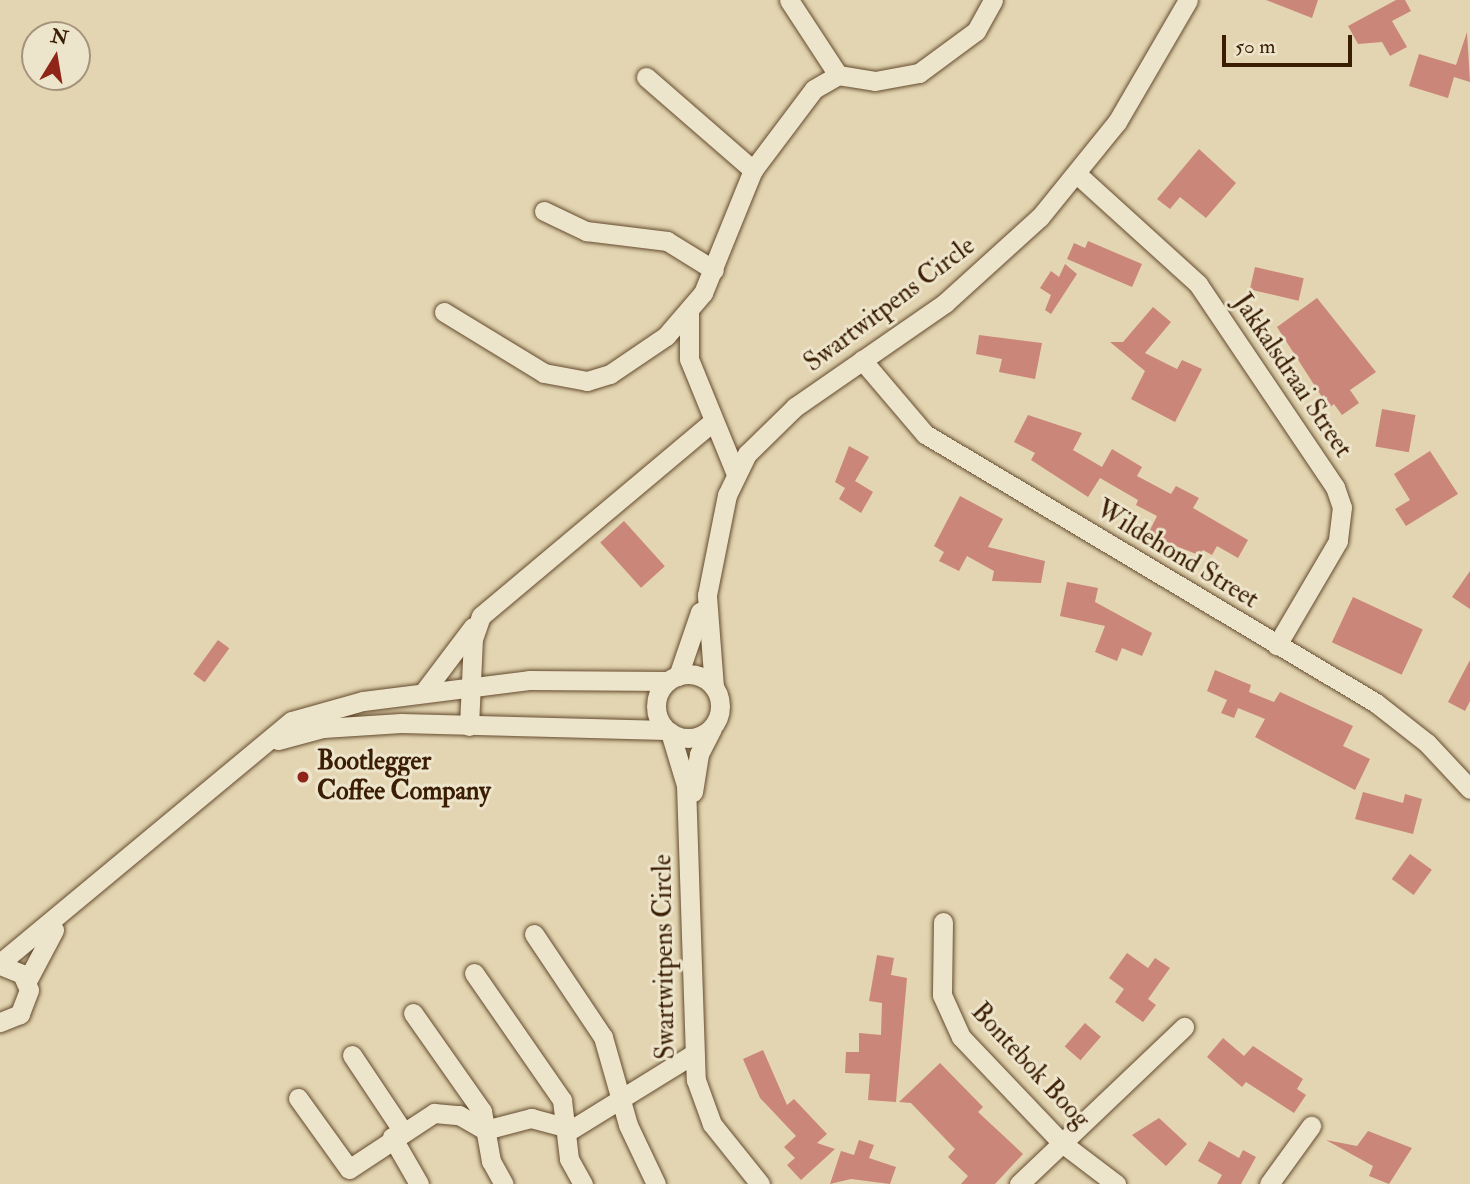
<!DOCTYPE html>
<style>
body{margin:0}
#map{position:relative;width:1470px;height:1184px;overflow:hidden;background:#e3d5b1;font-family:"IM FELL Double Pica",serif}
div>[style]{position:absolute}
.building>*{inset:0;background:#ca8678;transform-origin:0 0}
.roads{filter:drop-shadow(0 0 2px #644b2e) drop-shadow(0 0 2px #644b2e)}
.street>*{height:19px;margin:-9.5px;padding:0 9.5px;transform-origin:9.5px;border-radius:9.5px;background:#ede4cc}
.street>.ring{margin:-9.5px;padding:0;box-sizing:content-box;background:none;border:19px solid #ede4cc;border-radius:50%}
.dots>*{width:19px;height:19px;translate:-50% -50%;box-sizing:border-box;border:4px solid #ede4cc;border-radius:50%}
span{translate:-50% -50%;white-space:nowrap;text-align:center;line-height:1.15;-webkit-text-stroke:6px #ede4cc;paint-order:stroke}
.street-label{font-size:26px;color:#3a1d02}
.poi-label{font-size:26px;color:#3a1d02;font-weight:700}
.left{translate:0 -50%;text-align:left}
.north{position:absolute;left:21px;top:21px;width:70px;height:70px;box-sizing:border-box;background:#ede4cc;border:2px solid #a5947b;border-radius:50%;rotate:11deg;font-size:19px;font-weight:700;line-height:28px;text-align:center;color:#3a1d02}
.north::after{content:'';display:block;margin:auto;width:24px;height:32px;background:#8f2418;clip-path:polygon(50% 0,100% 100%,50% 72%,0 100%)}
.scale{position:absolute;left:1222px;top:35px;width:130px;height:32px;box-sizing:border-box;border:4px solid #3a1d02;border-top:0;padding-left:9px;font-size:21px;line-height:24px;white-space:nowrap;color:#3a1d02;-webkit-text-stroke:5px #ede4cc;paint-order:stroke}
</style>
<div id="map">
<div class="building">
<i style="clip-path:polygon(1266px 0,1318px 0,1312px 18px)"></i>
<i style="clip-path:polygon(1396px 0,1405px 0,1411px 11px,1392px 21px,1407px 47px,1390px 56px,1382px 42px,1358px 44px,1348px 26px)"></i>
<i style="clip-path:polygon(1467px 32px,1470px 82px,1454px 77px,1448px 98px,1409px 86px,1419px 54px,1456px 65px)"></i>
<i style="clip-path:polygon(1199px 149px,1236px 183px,1206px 218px,1180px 197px,1170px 209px,1157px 199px)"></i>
<i style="clip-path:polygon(1088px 241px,1142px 264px,1132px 287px,1067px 259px,1074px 243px,1085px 248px)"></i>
<i style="clip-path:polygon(1065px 264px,1077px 274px,1051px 314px,1045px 310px,1051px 295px,1040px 288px,1051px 271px,1059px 277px)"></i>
<i style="left:1255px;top:267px;width:50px;height:23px;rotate:13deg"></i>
<i style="clip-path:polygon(1317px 298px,1376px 372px,1350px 390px,1359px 403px,1342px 415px,1334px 404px,1329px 408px,1277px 327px)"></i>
<i style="clip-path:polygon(1153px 307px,1171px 322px,1145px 353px,1177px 369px,1182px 360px,1202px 369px,1175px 422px,1131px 399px,1145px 371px,1110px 342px,1123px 342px)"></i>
<i style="clip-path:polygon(979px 335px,1042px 343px,1035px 379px,999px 372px,1002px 359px,976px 354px)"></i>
<i style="left:1382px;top:409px;width:34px;height:38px;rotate:10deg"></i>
<i style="clip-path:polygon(1028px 415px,1082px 433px,1073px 450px,1102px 467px,1112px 449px,1142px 467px,1137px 476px,1171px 494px,1176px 486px,1199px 498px,1193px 508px,1248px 540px,1238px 558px,1217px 546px,1212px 555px,1203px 550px,1199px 555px,1173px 545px,1149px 532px,1157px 516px,1136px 505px,1138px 500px,1100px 478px,1088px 497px,1031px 460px,1035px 453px,1014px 442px)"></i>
<i style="clip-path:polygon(849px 446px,869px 457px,855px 481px,873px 492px,861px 513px,839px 499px,845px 488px,835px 482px)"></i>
<i style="clip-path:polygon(1430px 451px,1458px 494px,1406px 526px,1395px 509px,1410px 500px,1394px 474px)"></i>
<i style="clip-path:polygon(960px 496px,1003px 519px,988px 547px,1045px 561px,1041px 583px,992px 581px,994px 571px,967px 556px,959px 571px,939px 561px,944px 552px,934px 546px)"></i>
<i style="left:624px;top:521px;width:61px;height:32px;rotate:48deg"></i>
<i style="clip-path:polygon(1470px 571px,1470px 609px,1452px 597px)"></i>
<i style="clip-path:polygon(1067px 582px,1098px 588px,1095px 602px,1152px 633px,1142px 656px,1122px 648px,1117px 661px,1095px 652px,1105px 626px,1060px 616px)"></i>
<i style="left:1353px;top:597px;width:77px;height:50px;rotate:25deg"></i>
<i style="left:218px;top:640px;width:14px;height:42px;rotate:36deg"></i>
<i style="clip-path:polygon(1470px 660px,1470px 701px,1465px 711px,1448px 702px)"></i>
<i style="clip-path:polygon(1215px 670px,1251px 685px,1249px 692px,1274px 702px,1280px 692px,1353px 726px,1343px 746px,1370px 759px,1355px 790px,1255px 737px,1265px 719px,1238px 708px,1234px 718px,1221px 713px,1227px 700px,1207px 691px)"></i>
<i style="clip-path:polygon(1363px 792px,1403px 803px,1405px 794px,1422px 799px,1413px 834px,1355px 819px)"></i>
<i style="left:1410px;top:854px;width:27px;height:31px;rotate:36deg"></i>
<i style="clip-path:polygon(1127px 953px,1148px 968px,1155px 958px,1170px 968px,1148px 999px,1156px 1005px,1143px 1022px,1115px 1002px,1124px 989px,1109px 978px)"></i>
<i style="clip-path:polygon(877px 955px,894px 958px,891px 975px,907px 978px,896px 1102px,868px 1100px,870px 1074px,845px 1073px,846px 1052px,859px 1052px,859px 1033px,881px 1035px,882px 1003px,869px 1001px)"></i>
<i style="left:1085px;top:1023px;width:21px;height:31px;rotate:41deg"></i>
<i style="clip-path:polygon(1223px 1038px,1244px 1056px,1253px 1046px,1303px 1079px,1297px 1089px,1306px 1095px,1294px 1113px,1246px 1082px,1242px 1087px,1207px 1057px)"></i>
<i style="clip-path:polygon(763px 1050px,787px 1105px,794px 1099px,827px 1134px,817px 1143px,835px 1149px,801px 1180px,787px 1165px,795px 1158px,784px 1147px,796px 1136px,760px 1098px,743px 1059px)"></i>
<i style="clip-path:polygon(940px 1063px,983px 1107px,978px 1112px,1023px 1154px,995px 1184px,961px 1184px,968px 1176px,948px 1157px,955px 1149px,911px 1103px,899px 1102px)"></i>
<i style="clip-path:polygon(1159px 1118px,1187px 1144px,1166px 1166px,1132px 1135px)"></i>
<i style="clip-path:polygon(1368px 1131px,1412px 1148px,1389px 1184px,1369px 1176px,1373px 1166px,1326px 1140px,1357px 1146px)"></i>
<i style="clip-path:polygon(859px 1140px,874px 1145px,869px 1158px,896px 1167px,890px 1184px,851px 1179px,830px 1184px,841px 1151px,854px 1155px)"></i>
<i style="clip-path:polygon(1209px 1141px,1239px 1158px,1243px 1150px,1256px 1157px,1241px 1184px,1217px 1184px,1222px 1175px,1198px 1161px)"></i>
</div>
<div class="roads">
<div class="street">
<i style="left:789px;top:0;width:90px;rotate:56.8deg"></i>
<i style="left:646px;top:77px;width:142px;rotate:41deg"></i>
<i style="left:1078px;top:175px;width:162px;rotate:42.2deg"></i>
<i style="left:1198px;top:284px;width:245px;rotate:56deg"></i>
<i style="left:1335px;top:487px;width:21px;rotate:71deg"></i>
<i style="left:1342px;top:507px;width:34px;rotate:97deg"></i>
<i style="left:1338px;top:541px;width:121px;rotate:120.4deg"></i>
<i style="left:544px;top:211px;width:47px;rotate:25.5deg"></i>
<i style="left:586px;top:231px;width:82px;rotate:7deg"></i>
<i style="left:667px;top:241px;width:55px;rotate:31.7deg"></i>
<i style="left:444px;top:312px;width:117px;rotate:31.4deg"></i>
<i style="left:544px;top:373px;width:44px;rotate:10.5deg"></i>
<i style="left:587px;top:381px;width:24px;rotate:-17deg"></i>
<i style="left:610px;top:374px;width:68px;rotate:-34.2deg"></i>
<i style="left:666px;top:336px;width:57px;rotate:-49.3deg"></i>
<i style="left:703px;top:293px;width:133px;rotate:-67.9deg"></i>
<i style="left:753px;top:170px;width:101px;rotate:-53deg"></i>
<i style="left:814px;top:89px;width:28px;rotate:-30deg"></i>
<i style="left:838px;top:75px;width:37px;rotate:9deg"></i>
<i style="left:875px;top:81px;width:45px;rotate:-10.3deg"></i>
<i style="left:919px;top:73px;width:71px;rotate:-36.4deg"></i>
<i style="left:976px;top:31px;width:35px;rotate:-61deg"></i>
<i style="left:689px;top:313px;width:46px;rotate:90deg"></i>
<i style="left:689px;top:359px;width:122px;rotate:67.8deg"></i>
<i style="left:862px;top:360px;width:97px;rotate:49.6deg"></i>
<i style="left:925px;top:434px;width:525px;rotate:30.81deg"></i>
<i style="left:1376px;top:703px;width:65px;rotate:38.1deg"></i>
<i style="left:1427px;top:743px;width:63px;rotate:46.9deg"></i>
<i class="ring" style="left:656px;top:674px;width:45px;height:45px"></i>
<i style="left:678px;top:676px;width:68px;rotate:-71deg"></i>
<i style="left:714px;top:687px;width:92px;rotate:-94.4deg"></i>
<i style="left:707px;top:595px;width:102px;rotate:-78.7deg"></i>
<i style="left:727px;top:495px;width:46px;rotate:-64deg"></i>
<i style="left:747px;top:454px;width:67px;rotate:-44.4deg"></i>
<i style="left:795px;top:407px;width:183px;rotate:-34.7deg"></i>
<i style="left:945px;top:303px;width:128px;rotate:-42.2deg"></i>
<i style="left:1040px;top:217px;width:122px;rotate:-51deg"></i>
<i style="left:1117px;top:122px;width:141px;rotate:-59.8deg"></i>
<i style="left:423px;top:693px;width:83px;rotate:-52.9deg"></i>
<i style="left:469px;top:726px;width:87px;rotate:-87.4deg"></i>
<i style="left:473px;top:639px;width:24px;rotate:-71deg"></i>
<i style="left:481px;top:616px;width:303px;rotate:-40deg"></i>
<i style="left:670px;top:732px;width:55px;rotate:73.2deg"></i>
<i style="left:686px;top:785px;width:295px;rotate:88.1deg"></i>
<i style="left:696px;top:1080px;width:47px;rotate:70deg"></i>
<i style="left:712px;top:1124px;width:77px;rotate:51.3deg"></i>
<i style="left:278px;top:740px;width:47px;rotate:-14.9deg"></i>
<i style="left:323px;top:728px;width:78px;rotate:-3.7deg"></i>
<i style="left:401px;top:723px;width:265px;rotate:1.5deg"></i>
<i style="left:693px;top:792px;width:38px;rotate:-81deg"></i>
<i style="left:699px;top:754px;width:29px;rotate:-63deg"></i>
<i style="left:943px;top:922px;width:73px;rotate:90.8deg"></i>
<i style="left:942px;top:995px;width:46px;rotate:65.7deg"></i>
<i style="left:961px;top:1037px;width:146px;rotate:46.4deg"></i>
<i style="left:1062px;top:1143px;width:68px;rotate:37.2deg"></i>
<i style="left:534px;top:934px;width:124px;rotate:56.2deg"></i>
<i style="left:603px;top:1037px;width:91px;rotate:74.1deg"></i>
<i style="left:628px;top:1125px;width:65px;rotate:64.6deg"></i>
<i style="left:0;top:963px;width:379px;rotate:-39.7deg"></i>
<i style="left:292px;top:721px;width:74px;rotate:-15.7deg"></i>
<i style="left:363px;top:701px;width:167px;rotate:-7.2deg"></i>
<i style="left:529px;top:680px;width:139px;rotate:0.4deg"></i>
<i style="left:0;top:965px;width:24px;rotate:22deg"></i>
<i style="left:22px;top:974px;width:17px;rotate:66deg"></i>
<i style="left:29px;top:990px;width:26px;rotate:111deg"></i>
<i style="left:20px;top:1014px;width:22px;rotate:158deg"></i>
<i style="left:474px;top:973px;width:155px;rotate:55.3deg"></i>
<i style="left:562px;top:1100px;width:59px;rotate:83.2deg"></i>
<i style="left:569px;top:1159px;width:29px;rotate:61deg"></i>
<i style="left:27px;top:981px;width:58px;rotate:-62.1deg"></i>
<i style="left:413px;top:1013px;width:120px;rotate:54.9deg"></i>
<i style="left:482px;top:1111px;width:51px;rotate:79.8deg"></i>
<i style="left:491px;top:1161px;width:26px;rotate:61deg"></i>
<i style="left:352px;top:1055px;width:90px;rotate:56.3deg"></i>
<i style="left:298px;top:1098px;width:87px;rotate:54.3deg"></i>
<i style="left:349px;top:1169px;width:102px;rotate:-33.4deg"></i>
<i style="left:434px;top:1113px;width:25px;rotate:5deg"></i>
<i style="left:459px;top:1115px;width:30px;rotate:30deg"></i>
<i style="left:485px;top:1130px;width:48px;rotate:-14.6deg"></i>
<i style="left:531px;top:1118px;width:42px;rotate:15deg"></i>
<i style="left:572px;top:1129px;width:141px;rotate:-31.7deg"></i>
<i style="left:392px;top:1137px;width:54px;rotate:60.1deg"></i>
<i style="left:1019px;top:1184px;width:228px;rotate:-43.6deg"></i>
<i style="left:1269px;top:1184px;width:72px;rotate:-54.1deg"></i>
</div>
</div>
<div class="dots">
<i style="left:303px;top:777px;background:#8f2418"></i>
</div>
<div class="street-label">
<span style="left:890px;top:305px;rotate:-37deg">Swartwitpens Circle</span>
<span style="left:1292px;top:376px;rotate:56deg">Jakkalsdraai Street</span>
<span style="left:1177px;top:555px;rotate:31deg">Wildehond Street</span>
<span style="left:665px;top:957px;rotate:-91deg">Swartwitpens Circle</span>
<span style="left:1030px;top:1066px;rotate:47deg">Bontebok Boog</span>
</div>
<div class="poi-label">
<span class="left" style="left:317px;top:777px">Bootlegger<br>Coffee Company</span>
</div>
<div class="north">N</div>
<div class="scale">50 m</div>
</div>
